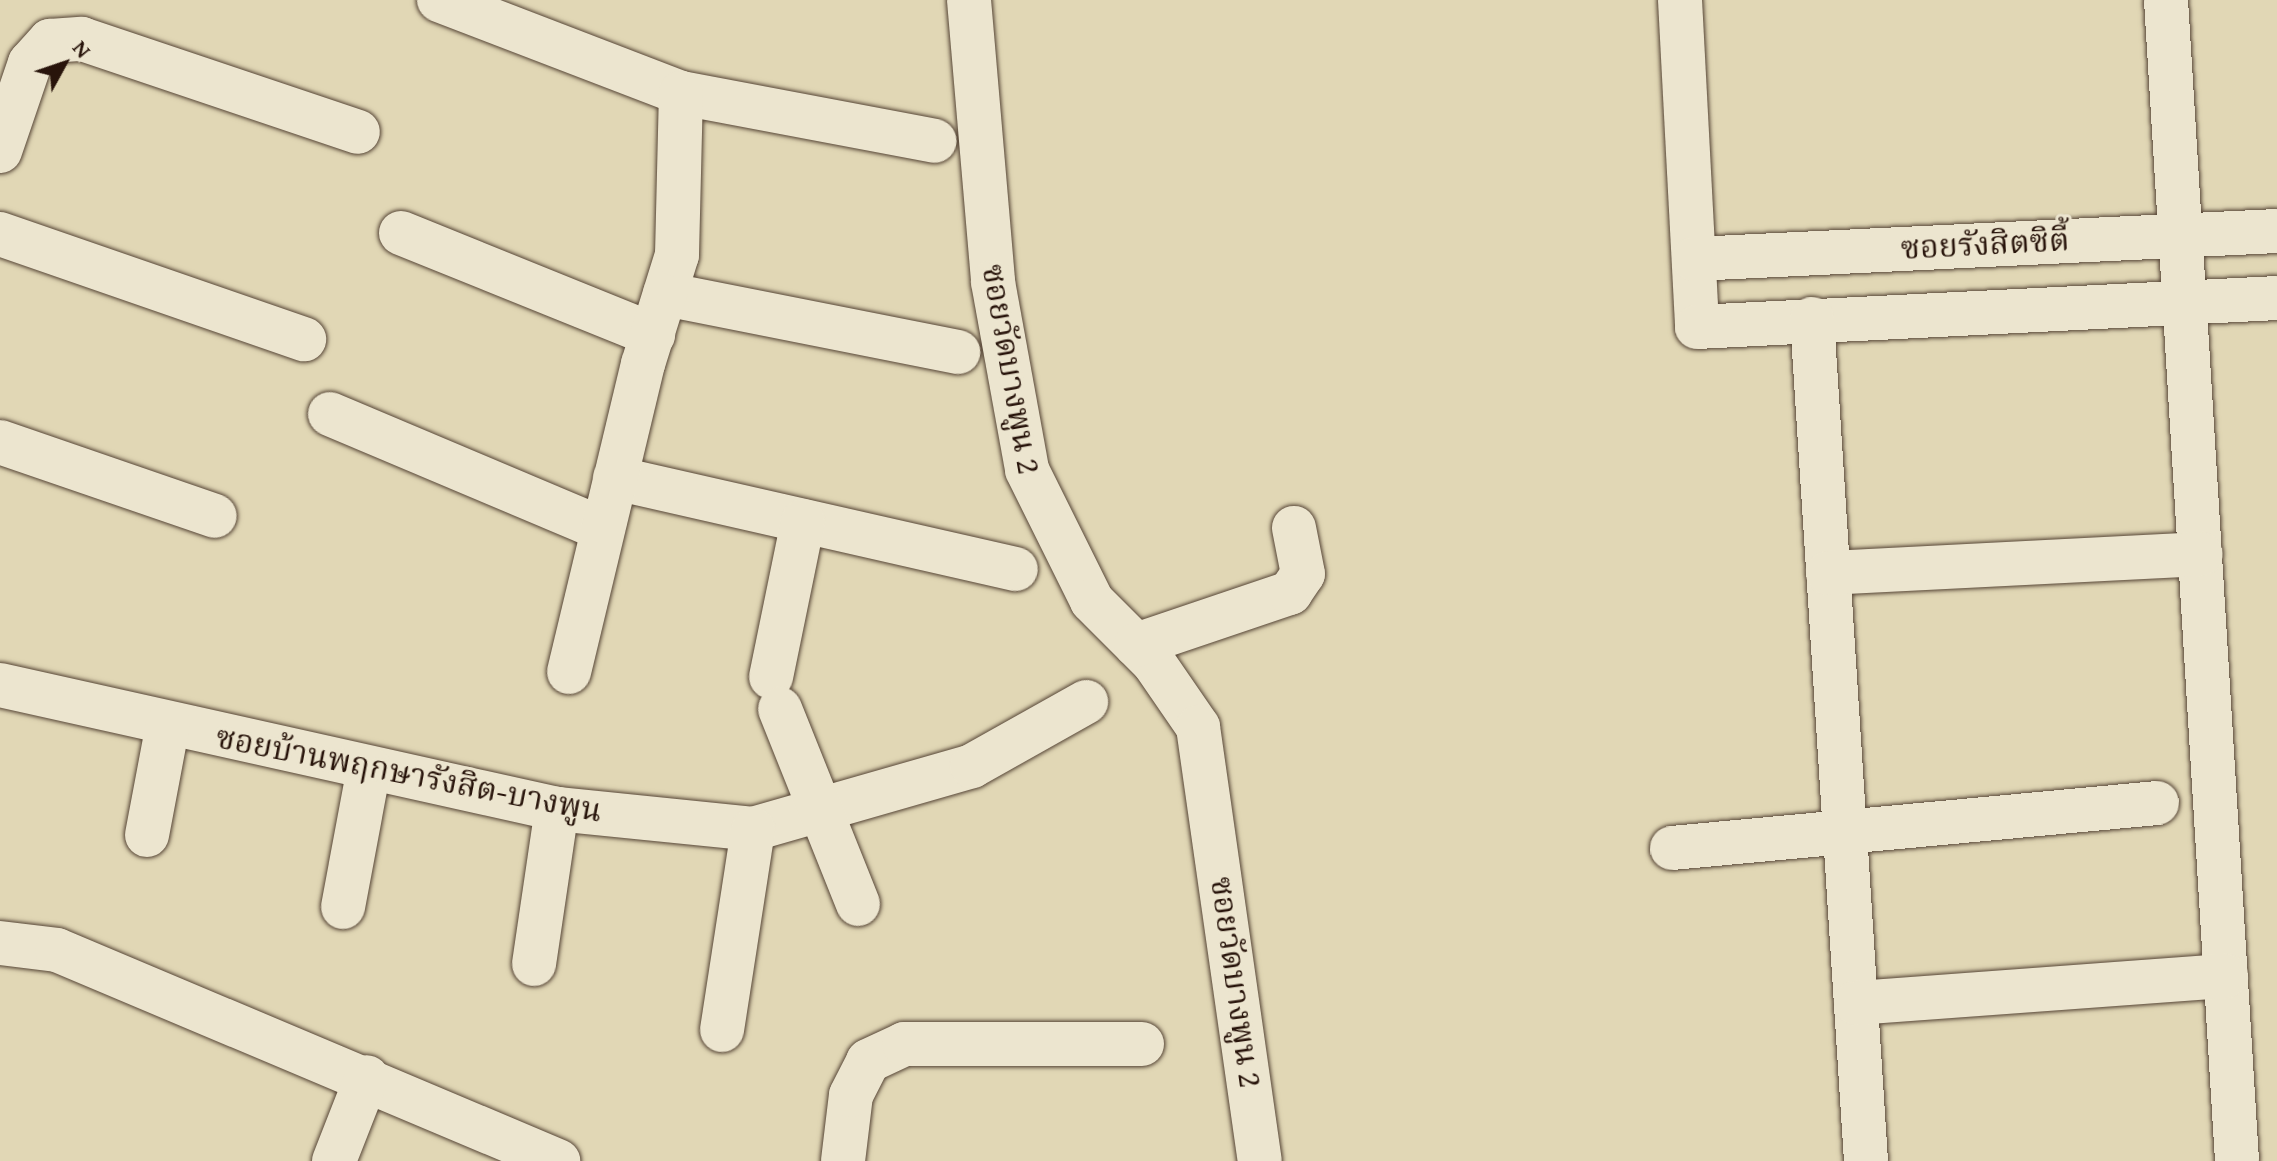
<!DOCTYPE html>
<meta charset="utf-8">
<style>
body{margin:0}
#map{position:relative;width:2277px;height:1161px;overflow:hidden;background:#e1d7b5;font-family:"Gentium Book Plus","Noto Serif Thai",serif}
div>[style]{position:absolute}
.roads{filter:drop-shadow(0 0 2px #564536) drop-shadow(0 0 2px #564536)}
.minor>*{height:44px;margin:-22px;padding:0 22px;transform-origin:22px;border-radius:22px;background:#ece5cf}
span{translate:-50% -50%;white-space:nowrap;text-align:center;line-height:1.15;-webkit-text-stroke:6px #ece5cf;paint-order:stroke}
.street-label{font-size:32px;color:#28140b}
.north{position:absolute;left:24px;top:24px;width:80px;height:80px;-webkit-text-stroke:6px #ece5cf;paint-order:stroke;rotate:50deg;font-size:22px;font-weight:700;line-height:32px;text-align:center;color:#28140b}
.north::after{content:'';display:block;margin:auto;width:28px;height:36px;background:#28140b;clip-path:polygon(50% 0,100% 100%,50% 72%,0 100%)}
</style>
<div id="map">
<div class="roads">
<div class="minor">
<i style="left:439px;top:0;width:259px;rotate:21deg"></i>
<i style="left:681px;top:93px;width:258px;rotate:10.7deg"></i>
<i style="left:969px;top:0;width:283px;rotate:85.1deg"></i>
<i style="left:993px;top:282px;width:191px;rotate:79.7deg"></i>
<i style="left:1027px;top:470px;width:146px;rotate:63.6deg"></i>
<i style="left:1092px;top:601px;width:88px;rotate:45deg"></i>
<i style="left:1154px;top:663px;width:78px;rotate:55.5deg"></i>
<i style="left:1198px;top:727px;width:438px;rotate:81.9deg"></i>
<i style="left:1680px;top:0;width:327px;rotate:87deg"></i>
<i style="left:1697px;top:327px;width:581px;rotate:-2.86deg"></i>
<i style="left:2166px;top:0;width:1163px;rotate:86.5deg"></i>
<i style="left:0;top:151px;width:93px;rotate:-71.2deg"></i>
<i style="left:30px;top:63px;width:30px;rotate:-48deg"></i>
<i style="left:50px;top:41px;width:32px;rotate:-4deg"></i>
<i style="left:82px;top:39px;width:291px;rotate:18.6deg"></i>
<i style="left:401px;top:233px;width:272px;rotate:22deg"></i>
<i style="left:0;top:234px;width:322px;rotate:19.1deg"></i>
<i style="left:1694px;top:259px;width:584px;rotate:-2.75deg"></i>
<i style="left:665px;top:294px;width:299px;rotate:11.2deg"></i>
<i style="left:1812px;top:319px;width:844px;rotate:86.33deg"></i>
<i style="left:330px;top:414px;width:295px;rotate:22.9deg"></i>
<i style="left:0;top:442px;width:227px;rotate:19deg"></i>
<i style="left:615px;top:478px;width:411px;rotate:12.8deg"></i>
<i style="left:1828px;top:573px;width:373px;rotate:-2.9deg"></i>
<i style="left:1136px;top:645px;width:163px;rotate:-18.7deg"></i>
<i style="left:1290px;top:593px;width:23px;rotate:-56deg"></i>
<i style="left:1303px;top:574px;width:47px;rotate:-101.1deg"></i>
<i style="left:569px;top:672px;width:317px;rotate:-76.5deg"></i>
<i style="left:643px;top:364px;width:114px;rotate:-72.7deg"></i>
<i style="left:677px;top:255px;width:162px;rotate:-88.6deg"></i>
<i style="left:771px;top:677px;width:159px;rotate:-78.4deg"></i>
<i style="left:0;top:685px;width:571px;rotate:12.55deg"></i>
<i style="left:557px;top:809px;width:197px;rotate:5.8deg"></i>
<i style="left:753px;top:829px;width:228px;rotate:-16deg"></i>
<i style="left:972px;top:766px;width:131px;rotate:-29.3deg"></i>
<i style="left:780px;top:709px;width:210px;rotate:68.2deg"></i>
<i style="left:147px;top:835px;width:113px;rotate:-79.3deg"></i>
<i style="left:1672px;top:848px;width:487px;rotate:-5.3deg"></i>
<i style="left:343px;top:907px;width:141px;rotate:-79.4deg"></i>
<i style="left:0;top:943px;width:57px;rotate:7deg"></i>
<i style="left:57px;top:950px;width:544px;rotate:22.84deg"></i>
<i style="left:534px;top:964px;width:157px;rotate:-81.6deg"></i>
<i style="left:1856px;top:1003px;width:371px;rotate:-4.2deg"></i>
<i style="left:722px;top:1030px;width:203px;rotate:-81.2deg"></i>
<i style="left:334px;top:1161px;width:90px;rotate:-68.6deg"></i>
<i style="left:843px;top:1161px;width:66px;rotate:-83.1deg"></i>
<i style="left:851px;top:1095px;width:38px;rotate:-63deg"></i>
<i style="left:868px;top:1061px;width:40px;rotate:-25deg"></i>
<i style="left:904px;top:1044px;width:238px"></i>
</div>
</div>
<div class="street-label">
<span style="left:1985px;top:244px;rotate:-3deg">ซอยรังสิตซิตี้</span>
<span style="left:1011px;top:369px;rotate:80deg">ซอยวัดบางพูน 2</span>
<span style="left:409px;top:774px;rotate:11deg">ซอยบ้านพฤกษารังสิต-บางพูน</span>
<span style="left:1236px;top:982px;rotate:82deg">ซอยวัดบางพูน 2</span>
</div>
<div class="north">N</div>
</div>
